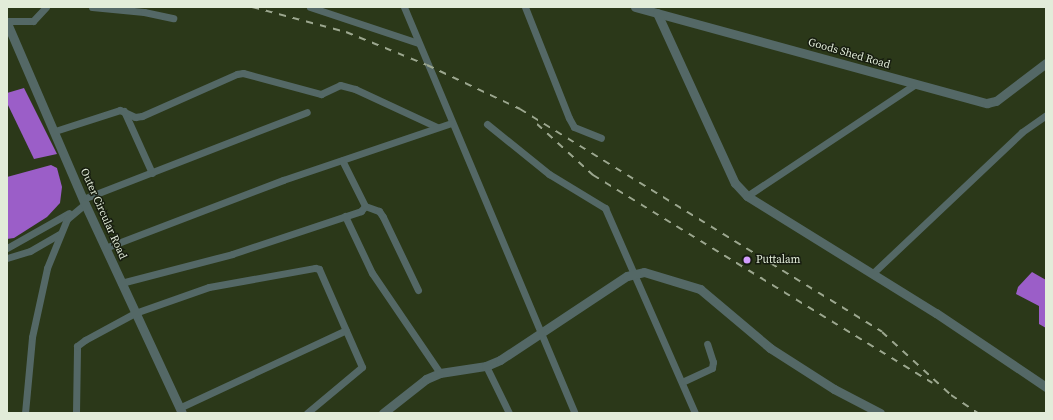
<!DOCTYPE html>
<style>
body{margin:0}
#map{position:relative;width:1053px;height:420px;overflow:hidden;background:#2b3819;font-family:"Source Serif 4",serif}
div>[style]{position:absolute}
.water>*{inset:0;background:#9b5ec8}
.minor>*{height:7px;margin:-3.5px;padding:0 3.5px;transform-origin:3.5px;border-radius:3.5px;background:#546866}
.tertiary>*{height:9px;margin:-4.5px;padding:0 4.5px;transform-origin:4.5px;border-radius:4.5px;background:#546866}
.rail>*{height:2px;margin-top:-1px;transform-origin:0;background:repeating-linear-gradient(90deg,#9ca78f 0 7px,transparent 0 14px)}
.dots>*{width:11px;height:11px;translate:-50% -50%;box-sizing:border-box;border:2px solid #171d10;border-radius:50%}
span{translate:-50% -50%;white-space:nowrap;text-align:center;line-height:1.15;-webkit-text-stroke:3px #171d10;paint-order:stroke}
.street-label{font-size:11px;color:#e2ecd9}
.poi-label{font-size:11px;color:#e2ecd9}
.left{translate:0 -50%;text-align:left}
.frame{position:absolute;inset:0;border:8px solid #e2ecd9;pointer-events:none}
</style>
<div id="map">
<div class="water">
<i style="clip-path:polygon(24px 88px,57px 154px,34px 159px,7px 103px,7px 93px)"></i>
<i style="clip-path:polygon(51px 165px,57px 168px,62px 187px,60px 203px,47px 217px,14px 238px,7px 239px,7px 177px)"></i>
<i style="clip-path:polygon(1032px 272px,1046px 280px,1046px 328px,1039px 324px,1039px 306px,1016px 294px,1018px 287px)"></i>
</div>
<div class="minor">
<i style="left:92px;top:7px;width:52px;rotate:5.5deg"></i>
<i style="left:144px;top:12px;width:30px;rotate:12deg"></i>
<i style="left:310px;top:7px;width:114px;rotate:18.4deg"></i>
<i style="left:404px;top:7px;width:441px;rotate:67.2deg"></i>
<i style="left:525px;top:7px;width:119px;rotate:68.4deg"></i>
<i style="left:569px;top:118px;width:10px;rotate:61deg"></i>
<i style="left:574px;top:127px;width:29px;rotate:22deg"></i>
<i style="left:7px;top:21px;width:26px"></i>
<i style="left:33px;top:21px;width:19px;rotate:-47deg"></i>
<i style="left:124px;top:111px;width:68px;rotate:65.7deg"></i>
<i style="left:487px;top:124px;width:80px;rotate:38.9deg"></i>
<i style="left:549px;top:174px;width:66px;rotate:31.3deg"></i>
<i style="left:605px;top:208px;width:224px;rotate:66.3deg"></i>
<i style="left:55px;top:131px;width:68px;rotate:-17.9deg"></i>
<i style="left:120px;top:110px;width:17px;rotate:25deg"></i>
<i style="left:135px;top:117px;width:7px;rotate:-8deg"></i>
<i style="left:142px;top:116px;width:104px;rotate:-23.9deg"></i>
<i style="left:237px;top:74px;width:6px;rotate:-9deg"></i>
<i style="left:243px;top:73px;width:81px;rotate:15.1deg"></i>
<i style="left:321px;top:94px;width:21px;rotate:-25deg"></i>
<i style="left:340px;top:85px;width:16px;rotate:15deg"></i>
<i style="left:355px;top:89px;width:90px;rotate:24.9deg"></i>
<i style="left:747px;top:196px;width:201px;rotate:-33.6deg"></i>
<i style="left:83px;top:199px;width:240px;rotate:-21.2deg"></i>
<i style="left:365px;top:206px;width:15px;rotate:20deg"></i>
<i style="left:379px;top:211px;width:7px;rotate:56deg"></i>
<i style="left:383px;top:217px;width:81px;rotate:64.4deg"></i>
<i style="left:345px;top:216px;width:63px;rotate:64.7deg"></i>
<i style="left:372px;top:273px;width:121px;rotate:55.8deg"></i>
<i style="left:7px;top:248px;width:71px;rotate:-29.4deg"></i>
<i style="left:105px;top:248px;width:191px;rotate:-20.9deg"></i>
<i style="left:283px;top:180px;width:177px;rotate:-18.7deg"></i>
<i style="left:7px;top:258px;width:24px;rotate:-17deg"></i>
<i style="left:30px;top:251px;width:34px;rotate:-30deg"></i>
<i style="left:873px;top:273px;width:205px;rotate:-43.4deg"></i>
<i style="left:1022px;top:132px;width:29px;rotate:-35deg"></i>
<i style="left:121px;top:283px;width:115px;rotate:-14.6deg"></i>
<i style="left:232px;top:254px;width:136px;rotate:-18.4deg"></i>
<i style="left:361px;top:211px;width:6px;rotate:-51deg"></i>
<i style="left:365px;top:206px;width:51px;rotate:-116.6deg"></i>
<i style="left:486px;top:366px;width:52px;rotate:63.9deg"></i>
<i style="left:682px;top:382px;width:33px;rotate:-25deg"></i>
<i style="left:712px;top:368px;width:6px;rotate:-81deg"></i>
<i style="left:713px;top:362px;width:19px;rotate:-108deg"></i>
<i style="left:179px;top:408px;width:184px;rotate:-25deg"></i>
<i style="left:25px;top:413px;width:76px;rotate:-84.7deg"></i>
<i style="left:32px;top:337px;width:71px;rotate:-77.7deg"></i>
<i style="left:47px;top:268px;width:53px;rotate:-67.8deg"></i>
<i style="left:67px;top:219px;width:23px;rotate:-40deg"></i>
<i style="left:76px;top:413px;width:67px;rotate:-89.1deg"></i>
<i style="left:77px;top:346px;width:10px;rotate:-37deg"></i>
<i style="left:85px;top:340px;width:57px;rotate:-28.4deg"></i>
<i style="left:135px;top:313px;width:78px;rotate:-19.4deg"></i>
<i style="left:209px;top:287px;width:108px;rotate:-10.2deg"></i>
<i style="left:315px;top:268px;width:4px;rotate:14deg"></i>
<i style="left:319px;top:269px;width:107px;rotate:66.3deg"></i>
<i style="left:362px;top:367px;width:72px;rotate:140.1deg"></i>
</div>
<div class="tertiary">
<i style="left:635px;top:7px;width:365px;rotate:15.3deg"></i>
<i style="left:987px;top:103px;width:9px;rotate:-13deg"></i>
<i style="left:996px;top:101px;width:63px;rotate:-37.2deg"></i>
<i style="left:657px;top:13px;width:187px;rotate:65.4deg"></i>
<i style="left:735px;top:183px;width:18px;rotate:47deg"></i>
<i style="left:747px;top:196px;width:222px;rotate:31.8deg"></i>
<i style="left:936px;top:313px;width:133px;rotate:33.9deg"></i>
<i style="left:7px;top:23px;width:197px;rotate:66.7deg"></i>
<i style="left:85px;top:204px;width:230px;rotate:65.1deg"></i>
<i style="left:383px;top:413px;width:55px;rotate:-38.3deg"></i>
<i style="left:426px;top:379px;width:15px;rotate:-23deg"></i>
<i style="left:440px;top:373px;width:47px;rotate:-8.7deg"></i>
<i style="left:486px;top:366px;width:15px;rotate:-23deg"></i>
<i style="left:500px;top:360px;width:152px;rotate:-33.5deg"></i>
<i style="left:627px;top:276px;width:17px;rotate:-13deg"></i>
<i style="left:644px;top:272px;width:59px;rotate:16.9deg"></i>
<i style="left:700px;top:289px;width:92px;rotate:40.1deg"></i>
<i style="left:770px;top:348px;width:76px;rotate:32.6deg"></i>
<i style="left:834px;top:389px;width:52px;rotate:27.6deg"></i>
</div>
<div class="rail">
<i style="left:252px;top:7px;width:97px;rotate:14.9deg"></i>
<i style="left:346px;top:32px;width:87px;rotate:22.2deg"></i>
<i style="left:427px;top:65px;width:103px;rotate:25.3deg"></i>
<i style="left:520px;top:109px;width:425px;rotate:31.6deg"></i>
<i style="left:882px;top:332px;width:93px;rotate:42.4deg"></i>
<i style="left:951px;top:395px;width:32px;rotate:34deg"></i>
<i style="left:537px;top:124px;width:76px;rotate:42.3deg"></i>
<i style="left:593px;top:175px;width:398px;rotate:31.5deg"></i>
</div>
<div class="dots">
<i style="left:747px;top:260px;background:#d29dfd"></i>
</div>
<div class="street-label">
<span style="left:849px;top:54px;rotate:16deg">Goods Shed Road</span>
<span style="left:103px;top:214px;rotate:66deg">Outer Circular Road</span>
</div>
<div class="poi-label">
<span class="left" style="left:756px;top:260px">Puttalam</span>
</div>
<div class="frame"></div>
</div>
